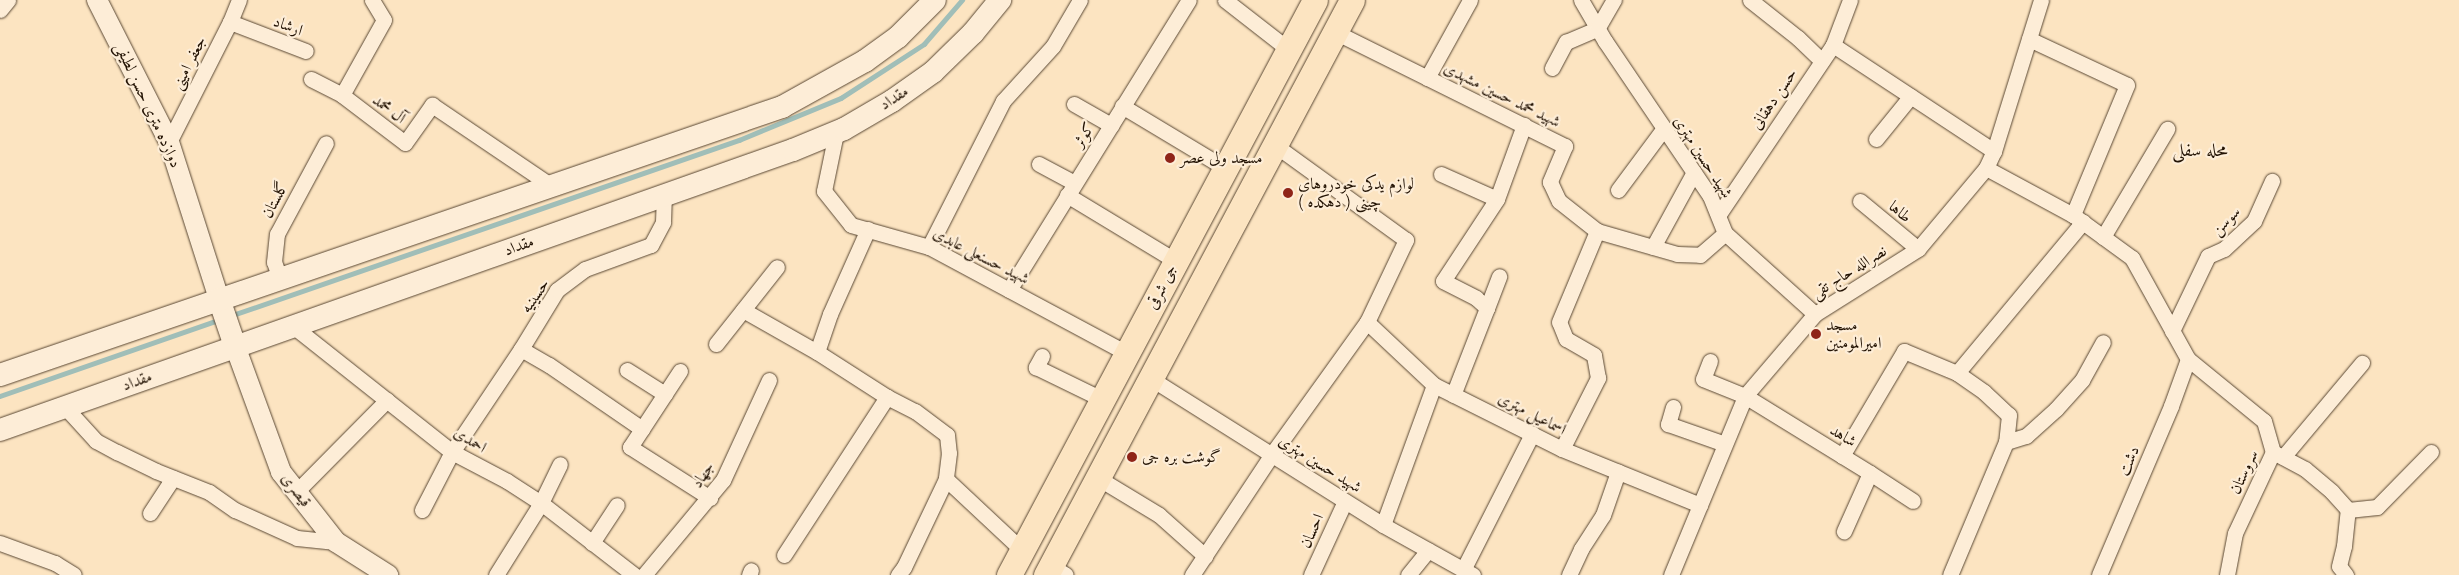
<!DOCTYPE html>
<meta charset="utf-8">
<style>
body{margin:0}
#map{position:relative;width:2459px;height:575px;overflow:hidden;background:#fce4c1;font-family:Cardo,Amiri,serif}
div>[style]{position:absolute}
.stream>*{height:4.5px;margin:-2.25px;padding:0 2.25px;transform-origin:2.25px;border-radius:2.25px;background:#a0beb8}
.roads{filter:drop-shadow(0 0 1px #594733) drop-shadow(0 0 1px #594733)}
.minor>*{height:15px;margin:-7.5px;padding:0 7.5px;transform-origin:7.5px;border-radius:7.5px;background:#fdedd7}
.tertiary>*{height:20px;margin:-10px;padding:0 10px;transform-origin:10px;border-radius:10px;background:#fdedd7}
.secondary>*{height:22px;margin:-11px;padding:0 11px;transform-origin:11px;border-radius:11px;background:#fdedd7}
.primary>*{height:25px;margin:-12.5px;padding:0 12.5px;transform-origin:12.5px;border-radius:12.5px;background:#fce4c1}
.dots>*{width:14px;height:14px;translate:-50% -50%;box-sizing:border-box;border:2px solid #fdedd7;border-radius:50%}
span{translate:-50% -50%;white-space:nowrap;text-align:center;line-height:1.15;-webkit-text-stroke:4.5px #fdedd7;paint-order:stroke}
.street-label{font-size:16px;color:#231304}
.poi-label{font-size:16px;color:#231304}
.left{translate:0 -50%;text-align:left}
.neighbourhood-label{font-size:18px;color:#231304}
</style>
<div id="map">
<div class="stream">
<i style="left:230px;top:316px;width:539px;rotate:-19.07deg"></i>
<i style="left:739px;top:140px;width:110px;rotate:-22.4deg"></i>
<i style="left:841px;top:98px;width:99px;rotate:-33deg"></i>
<i style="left:924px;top:44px;width:58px;rotate:-49.2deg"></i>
<i style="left:0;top:396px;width:231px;rotate:-19.2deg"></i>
</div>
<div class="roads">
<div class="minor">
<i style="left:372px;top:0;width:23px;rotate:59deg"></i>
<i style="left:384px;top:20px;width:86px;rotate:119.2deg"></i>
<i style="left:342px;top:95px;width:79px;rotate:37.3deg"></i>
<i style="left:405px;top:143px;width:47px;rotate:-54.6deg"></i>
<i style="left:432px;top:105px;width:143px;rotate:34.1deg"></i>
<i style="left:1225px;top:0;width:80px;rotate:37.9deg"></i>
<i style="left:1581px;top:0;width:48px;rotate:59.7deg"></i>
<i style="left:1605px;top:41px;width:187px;rotate:55.9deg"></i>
<i style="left:1710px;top:196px;width:40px;rotate:68deg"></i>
<i style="left:1725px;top:233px;width:121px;rotate:42deg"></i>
<i style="left:1750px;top:0;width:61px;rotate:38.4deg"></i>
<i style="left:1798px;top:38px;width:33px;rotate:44deg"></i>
<i style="left:0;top:10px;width:13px;rotate:-51deg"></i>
<i style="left:230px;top:22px;width:81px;rotate:20.9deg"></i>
<i style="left:1335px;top:32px;width:257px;rotate:26.4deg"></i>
<i style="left:1565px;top:146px;width:39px;rotate:113deg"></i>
<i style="left:1550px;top:182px;width:21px;rotate:65deg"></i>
<i style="left:1559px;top:201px;width:48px;rotate:38.3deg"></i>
<i style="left:1597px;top:231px;width:83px;rotate:16deg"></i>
<i style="left:1677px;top:254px;width:23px;rotate:2deg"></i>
<i style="left:1700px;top:255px;width:33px;rotate:-41deg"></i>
<i style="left:2029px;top:39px;width:108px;rotate:25.1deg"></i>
<i style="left:2127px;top:85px;width:141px;rotate:112.6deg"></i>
<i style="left:1833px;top:45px;width:193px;rotate:33.4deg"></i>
<i style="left:1552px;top:68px;width:30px;rotate:-62deg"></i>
<i style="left:1566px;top:42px;width:34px;rotate:-23deg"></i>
<i style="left:1597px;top:29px;width:34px;rotate:-60deg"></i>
<i style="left:1427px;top:78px;width:89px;rotate:-61.1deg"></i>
<i style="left:311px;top:79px;width:35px;rotate:27deg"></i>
<i style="left:1074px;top:104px;width:43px;rotate:29.6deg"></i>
<i style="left:1122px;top:106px;width:120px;rotate:31deg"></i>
<i style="left:836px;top:133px;width:59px;rotate:101.7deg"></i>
<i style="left:824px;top:191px;width:43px;rotate:51.5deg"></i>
<i style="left:851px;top:225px;width:81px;rotate:15.8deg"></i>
<i style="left:929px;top:247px;width:225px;rotate:28.2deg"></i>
<i style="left:1876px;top:139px;width:55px;rotate:-50.9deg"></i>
<i style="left:169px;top:142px;width:135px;rotate:-63.1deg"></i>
<i style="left:230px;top:22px;width:24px;rotate:-68deg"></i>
<i style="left:1039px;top:164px;width:40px;rotate:28deg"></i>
<i style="left:1986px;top:168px;width:99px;rotate:28.4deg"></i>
<i style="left:2073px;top:215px;width:73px;rotate:36.1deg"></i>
<i style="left:2132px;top:258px;width:115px;rotate:61deg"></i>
<i style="left:2188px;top:359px;width:98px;rotate:39.2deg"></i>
<i style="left:2264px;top:421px;width:32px;rotate:74deg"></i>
<i style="left:2273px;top:452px;width:89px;rotate:115.1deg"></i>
<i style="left:2235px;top:533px;width:43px;rotate:100.8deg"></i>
<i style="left:1441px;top:174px;width:61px;rotate:24.1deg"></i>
<i style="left:1497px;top:199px;width:98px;rotate:123.4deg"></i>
<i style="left:1443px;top:281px;width:37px;rotate:27deg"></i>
<i style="left:1476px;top:298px;width:15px;rotate:42deg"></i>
<i style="left:1487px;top:308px;width:93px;rotate:111.3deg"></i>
<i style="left:1618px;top:190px;width:77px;rotate:-53.4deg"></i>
<i style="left:1067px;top:195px;width:127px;rotate:31.2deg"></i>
<i style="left:1497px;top:199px;width:79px;rotate:-70deg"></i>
<i style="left:1860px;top:201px;width:75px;rotate:39.6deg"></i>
<i style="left:1719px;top:214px;width:204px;rotate:-56deg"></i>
<i style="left:1833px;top:45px;width:48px;rotate:-69.3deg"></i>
<i style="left:2103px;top:237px;width:126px;rotate:-59.3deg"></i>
<i style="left:929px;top:247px;width:164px;rotate:-63.1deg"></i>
<i style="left:1003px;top:101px;width:74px;rotate:-47.7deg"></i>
<i style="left:1053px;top:46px;width:53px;rotate:-59.6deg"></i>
<i style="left:1653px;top:247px;width:85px;rotate:-61.3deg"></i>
<i style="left:280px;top:279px;width:18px;rotate:-109deg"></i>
<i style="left:274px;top:262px;width:28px;rotate:-84deg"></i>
<i style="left:277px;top:234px;width:103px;rotate:-61.7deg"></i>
<i style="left:1009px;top:290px;width:341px;rotate:-58.2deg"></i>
<i style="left:1487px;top:308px;width:34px;rotate:-69deg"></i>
<i style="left:743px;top:310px;width:85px;rotate:29.6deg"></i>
<i style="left:817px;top:352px;width:83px;rotate:32.7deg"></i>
<i style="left:887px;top:397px;width:31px;rotate:27deg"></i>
<i style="left:915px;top:411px;width:40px;rotate:37deg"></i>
<i style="left:947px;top:435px;width:18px;rotate:84deg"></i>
<i style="left:949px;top:453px;width:26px;rotate:97deg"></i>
<i style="left:946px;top:479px;width:98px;rotate:115.5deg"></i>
<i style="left:904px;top:567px;width:10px;rotate:127deg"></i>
<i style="left:1367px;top:322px;width:92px;rotate:43.2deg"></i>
<i style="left:1434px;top:385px;width:143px;rotate:26.6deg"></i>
<i style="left:1562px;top:449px;width:149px;rotate:22.1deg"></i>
<i style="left:293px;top:326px;width:203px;rotate:38.4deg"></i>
<i style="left:452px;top:452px;width:62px;rotate:27.8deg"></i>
<i style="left:507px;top:481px;width:40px;rotate:32.9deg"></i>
<i style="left:541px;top:503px;width:118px;rotate:37.7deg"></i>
<i style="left:2172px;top:331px;width:83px;rotate:-64.4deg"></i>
<i style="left:2208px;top:256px;width:17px;rotate:-24deg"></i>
<i style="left:2224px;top:249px;width:41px;rotate:-43deg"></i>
<i style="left:2254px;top:221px;width:44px;rotate:-65.8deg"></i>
<i style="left:716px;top:344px;width:98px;rotate:-51.6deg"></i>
<i style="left:521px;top:349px;width:32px;rotate:30deg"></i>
<i style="left:549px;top:365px;width:113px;rotate:34.5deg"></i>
<i style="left:817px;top:352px;width:40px;rotate:-71.1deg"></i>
<i style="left:830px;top:314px;width:93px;rotate:-65.9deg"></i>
<i style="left:1042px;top:356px;width:13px;rotate:119deg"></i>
<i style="left:1036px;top:367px;width:73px;rotate:25.9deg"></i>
<i style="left:1710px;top:361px;width:19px;rotate:111deg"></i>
<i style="left:1703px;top:379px;width:45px;rotate:22deg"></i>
<i style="left:1745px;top:396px;width:147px;rotate:31.6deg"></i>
<i style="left:1870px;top:473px;width:64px;rotate:114.1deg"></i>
<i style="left:627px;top:370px;width:45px;rotate:32.3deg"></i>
<i style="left:680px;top:371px;width:91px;rotate:123.3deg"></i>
<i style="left:630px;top:447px;width:95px;rotate:32.5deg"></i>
<i style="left:1957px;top:373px;width:197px;rotate:-50.2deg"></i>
<i style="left:1150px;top:378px;width:275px;rotate:32.2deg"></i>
<i style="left:1383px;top:525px;width:103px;rotate:29.1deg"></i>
<i style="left:65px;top:407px;width:46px;rotate:47.6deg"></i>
<i style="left:96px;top:441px;width:24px;rotate:28deg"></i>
<i style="left:117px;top:452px;width:43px;rotate:26deg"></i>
<i style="left:156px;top:471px;width:57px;rotate:21.6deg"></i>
<i style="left:209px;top:492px;width:32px;rotate:35deg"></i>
<i style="left:235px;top:510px;width:68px;rotate:24.3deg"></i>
<i style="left:297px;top:538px;width:39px;rotate:6deg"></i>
<i style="left:1673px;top:407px;width:18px;rotate:106deg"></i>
<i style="left:1668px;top:424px;width:60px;rotate:19.3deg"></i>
<i style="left:2006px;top:442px;width:21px;rotate:-17deg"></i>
<i style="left:2026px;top:436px;width:40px;rotate:-42deg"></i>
<i style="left:2056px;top:409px;width:39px;rotate:-48deg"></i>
<i style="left:2082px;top:380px;width:43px;rotate:-61.1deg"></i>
<i style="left:1562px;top:449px;width:80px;rotate:-63.1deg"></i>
<i style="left:1598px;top:378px;width:23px;rotate:-100deg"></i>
<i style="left:1594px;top:355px;width:32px;rotate:-150deg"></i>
<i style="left:1566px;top:339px;width:18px;rotate:-112deg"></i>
<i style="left:1559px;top:322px;width:99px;rotate:-67.3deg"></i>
<i style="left:2273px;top:452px;width:36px;rotate:28deg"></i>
<i style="left:2305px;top:469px;width:35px;rotate:40deg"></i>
<i style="left:2332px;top:492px;width:24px;rotate:48deg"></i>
<i style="left:2348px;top:510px;width:29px;rotate:-6deg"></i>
<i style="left:2377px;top:507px;width:77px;rotate:-45.5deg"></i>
<i style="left:1842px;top:456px;width:122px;rotate:-59.4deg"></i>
<i style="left:1904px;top:351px;width:57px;rotate:22.5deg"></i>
<i style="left:1957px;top:373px;width:33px;rotate:35deg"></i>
<i style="left:1984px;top:392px;width:34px;rotate:43deg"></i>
<i style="left:2009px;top:415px;width:27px;rotate:96deg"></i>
<i style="left:2006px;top:442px;width:144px;rotate:112.8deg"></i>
<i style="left:2283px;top:457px;width:123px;rotate:-50deg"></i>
<i style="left:1870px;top:473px;width:51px;rotate:33.1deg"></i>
<i style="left:1098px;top:478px;width:71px;rotate:31.2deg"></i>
<i style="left:1159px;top:515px;width:62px;rotate:41.7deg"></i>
<i style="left:946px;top:479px;width:104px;rotate:43.1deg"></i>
<i style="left:297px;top:491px;width:128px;rotate:-45.3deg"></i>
<i style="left:422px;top:510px;width:65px;rotate:-62.7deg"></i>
<i style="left:452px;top:452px;width:124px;rotate:-56.2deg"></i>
<i style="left:521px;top:349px;width:69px;rotate:-58.6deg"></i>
<i style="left:557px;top:290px;width:35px;rotate:-37deg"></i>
<i style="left:585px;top:269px;width:70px;rotate:-20deg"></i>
<i style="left:651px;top:245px;width:26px;rotate:-62deg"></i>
<i style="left:663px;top:222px;width:28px;rotate:-88deg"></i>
<i style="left:150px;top:513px;width:42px;rotate:-56.7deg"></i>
<i style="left:1383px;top:525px;width:149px;rotate:-70deg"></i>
<i style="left:0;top:543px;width:59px;rotate:20deg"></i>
<i style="left:55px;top:563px;width:22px;rotate:32deg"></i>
<i style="left:592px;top:543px;width:45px;rotate:-56.7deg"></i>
<i style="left:784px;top:555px;width:189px;rotate:-56.9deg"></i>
<i style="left:1051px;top:566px;width:17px;rotate:31deg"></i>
<i style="left:1463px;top:570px;width:153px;rotate:-63.1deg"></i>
<i style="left:496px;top:575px;width:85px;rotate:-58deg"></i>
<i style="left:541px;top:503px;width:43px;rotate:-64deg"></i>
<i style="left:644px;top:575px;width:124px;rotate:-50.3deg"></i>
<i style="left:723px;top:480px;width:110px;rotate:-65.3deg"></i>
<i style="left:749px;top:575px;width:5px;rotate:-68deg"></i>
<i style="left:1192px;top:575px;width:145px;rotate:-56.5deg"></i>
<i style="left:1272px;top:454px;width:163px;rotate:-54.3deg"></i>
<i style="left:1367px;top:322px;width:91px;rotate:-64.6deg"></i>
<i style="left:1406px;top:240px;width:162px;rotate:-144.1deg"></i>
<i style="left:1311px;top:575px;width:81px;rotate:-65.3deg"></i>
<i style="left:1408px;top:575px;width:32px;rotate:-51deg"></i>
<i style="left:1569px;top:575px;width:29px;rotate:-65deg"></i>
<i style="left:1581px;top:549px;width:40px;rotate:-57.1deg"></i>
<i style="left:1603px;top:515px;width:46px;rotate:-70.8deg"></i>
<i style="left:1671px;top:575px;width:194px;rotate:-67.5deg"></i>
<i style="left:1745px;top:396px;width:108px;rotate:-49.5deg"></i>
<i style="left:1815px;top:314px;width:122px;rotate:-32.3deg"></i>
<i style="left:1918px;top:249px;width:106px;rotate:-50deg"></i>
<i style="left:1986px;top:168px;width:19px;rotate:-65deg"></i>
<i style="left:1994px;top:151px;width:158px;rotate:-72.7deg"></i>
<i style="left:2099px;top:575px;width:184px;rotate:-66.9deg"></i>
<i style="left:2171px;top:406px;width:50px;rotate:-70.1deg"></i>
<i style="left:2346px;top:575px;width:11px;rotate:-128deg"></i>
<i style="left:2339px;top:566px;width:21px;rotate:-76deg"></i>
<i style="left:2344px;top:546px;width:36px;rotate:-84deg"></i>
</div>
<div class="tertiary">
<i style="left:97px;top:0;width:159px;rotate:63.1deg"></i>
<i style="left:169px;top:142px;width:165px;rotate:72.3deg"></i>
<i style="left:235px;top:346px;width:134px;rotate:69.9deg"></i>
<i style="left:281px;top:472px;width:89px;rotate:51.8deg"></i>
<i style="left:336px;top:542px;width:62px;rotate:32.4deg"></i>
</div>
<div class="secondary">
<i style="left:219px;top:299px;width:50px;rotate:71.2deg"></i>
<i style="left:0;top:375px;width:827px;rotate:-18.92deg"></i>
<i style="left:782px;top:107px;width:95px;rotate:-29deg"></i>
<i style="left:865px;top:61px;width:41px;rotate:-36deg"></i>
<i style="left:898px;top:37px;width:52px;rotate:-45deg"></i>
<i style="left:0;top:430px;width:841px;rotate:-19.45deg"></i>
<i style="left:793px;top:150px;width:55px;rotate:-22.4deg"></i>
<i style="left:844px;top:129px;width:56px;rotate:-30.3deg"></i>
<i style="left:892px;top:101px;width:50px;rotate:-35.3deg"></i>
<i style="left:933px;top:72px;width:56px;rotate:-44.3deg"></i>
<i style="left:973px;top:33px;width:43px;rotate:-50.7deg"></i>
</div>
<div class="primary">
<i style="left:1009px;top:575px;width:651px;rotate:-61.98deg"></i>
<i style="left:1046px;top:575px;width:651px;rotate:-61.98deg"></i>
</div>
</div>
<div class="dots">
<i style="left:1170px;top:158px;background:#8f2418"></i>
<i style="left:1288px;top:193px;background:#8f2418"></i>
<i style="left:1816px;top:334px;background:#8f2418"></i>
<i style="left:1132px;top:457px;background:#8f2418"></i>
</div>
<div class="street-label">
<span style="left:288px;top:26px;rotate:21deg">ارشاد</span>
<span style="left:189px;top:63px;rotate:-63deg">جعفر امینی</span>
<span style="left:1502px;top:95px;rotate:26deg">شهید محمد حسین مشهدی</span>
<span style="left:894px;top:98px;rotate:-33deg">مقداد</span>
<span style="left:1774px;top:99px;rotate:-56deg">حسن دهقانی</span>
<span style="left:148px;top:105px;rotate:65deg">دوازده متری حسن لطیفی</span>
<span style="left:389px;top:109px;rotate:37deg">آل محمد</span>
<span style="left:1084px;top:135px;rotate:-58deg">کوثر</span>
<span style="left:1703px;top:157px;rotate:57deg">شهید حسین مهتری</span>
<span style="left:275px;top:200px;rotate:-62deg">گلستان</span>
<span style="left:1900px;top:212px;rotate:40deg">طاها</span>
<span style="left:2226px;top:221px;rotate:-45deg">سوسن</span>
<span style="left:519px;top:246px;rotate:-20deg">مقداد</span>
<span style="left:981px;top:256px;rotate:27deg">شهید حسنعلی عابدی</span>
<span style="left:1849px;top:272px;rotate:-32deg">نصرالله حاج تقی</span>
<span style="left:1162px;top:287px;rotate:-62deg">جی شرقی</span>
<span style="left:535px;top:296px;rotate:-55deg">حسینیه</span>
<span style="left:137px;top:381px;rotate:-20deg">مقداد</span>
<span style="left:1532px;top:414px;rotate:27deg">اسماعیل مهتری</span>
<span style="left:1843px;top:436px;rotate:32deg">شاهد</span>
<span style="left:470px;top:440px;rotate:31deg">احمدی</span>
<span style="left:2129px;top:461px;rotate:-67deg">دشت</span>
<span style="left:1320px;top:464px;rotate:32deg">شهید حسین مهتری</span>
<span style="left:2244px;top:472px;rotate:-65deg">سروستان</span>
<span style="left:703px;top:475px;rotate:-57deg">جهاد</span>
<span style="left:296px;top:490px;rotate:52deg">قیصری</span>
<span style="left:1312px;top:531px;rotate:-66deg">احسان</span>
</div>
<div class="poi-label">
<span class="left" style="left:1180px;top:158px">مسجد ولی عصر</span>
<span class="left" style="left:1298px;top:193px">لوازم یدکی خودروهای<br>چینی ( دهکده )</span>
<span class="left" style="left:1826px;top:334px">مسجد<br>امیرالمومنین</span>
<span class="left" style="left:1142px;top:457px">گوشت بره جی</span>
</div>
<div class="neighbourhood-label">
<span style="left:2200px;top:151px">محله سفلی</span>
</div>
</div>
